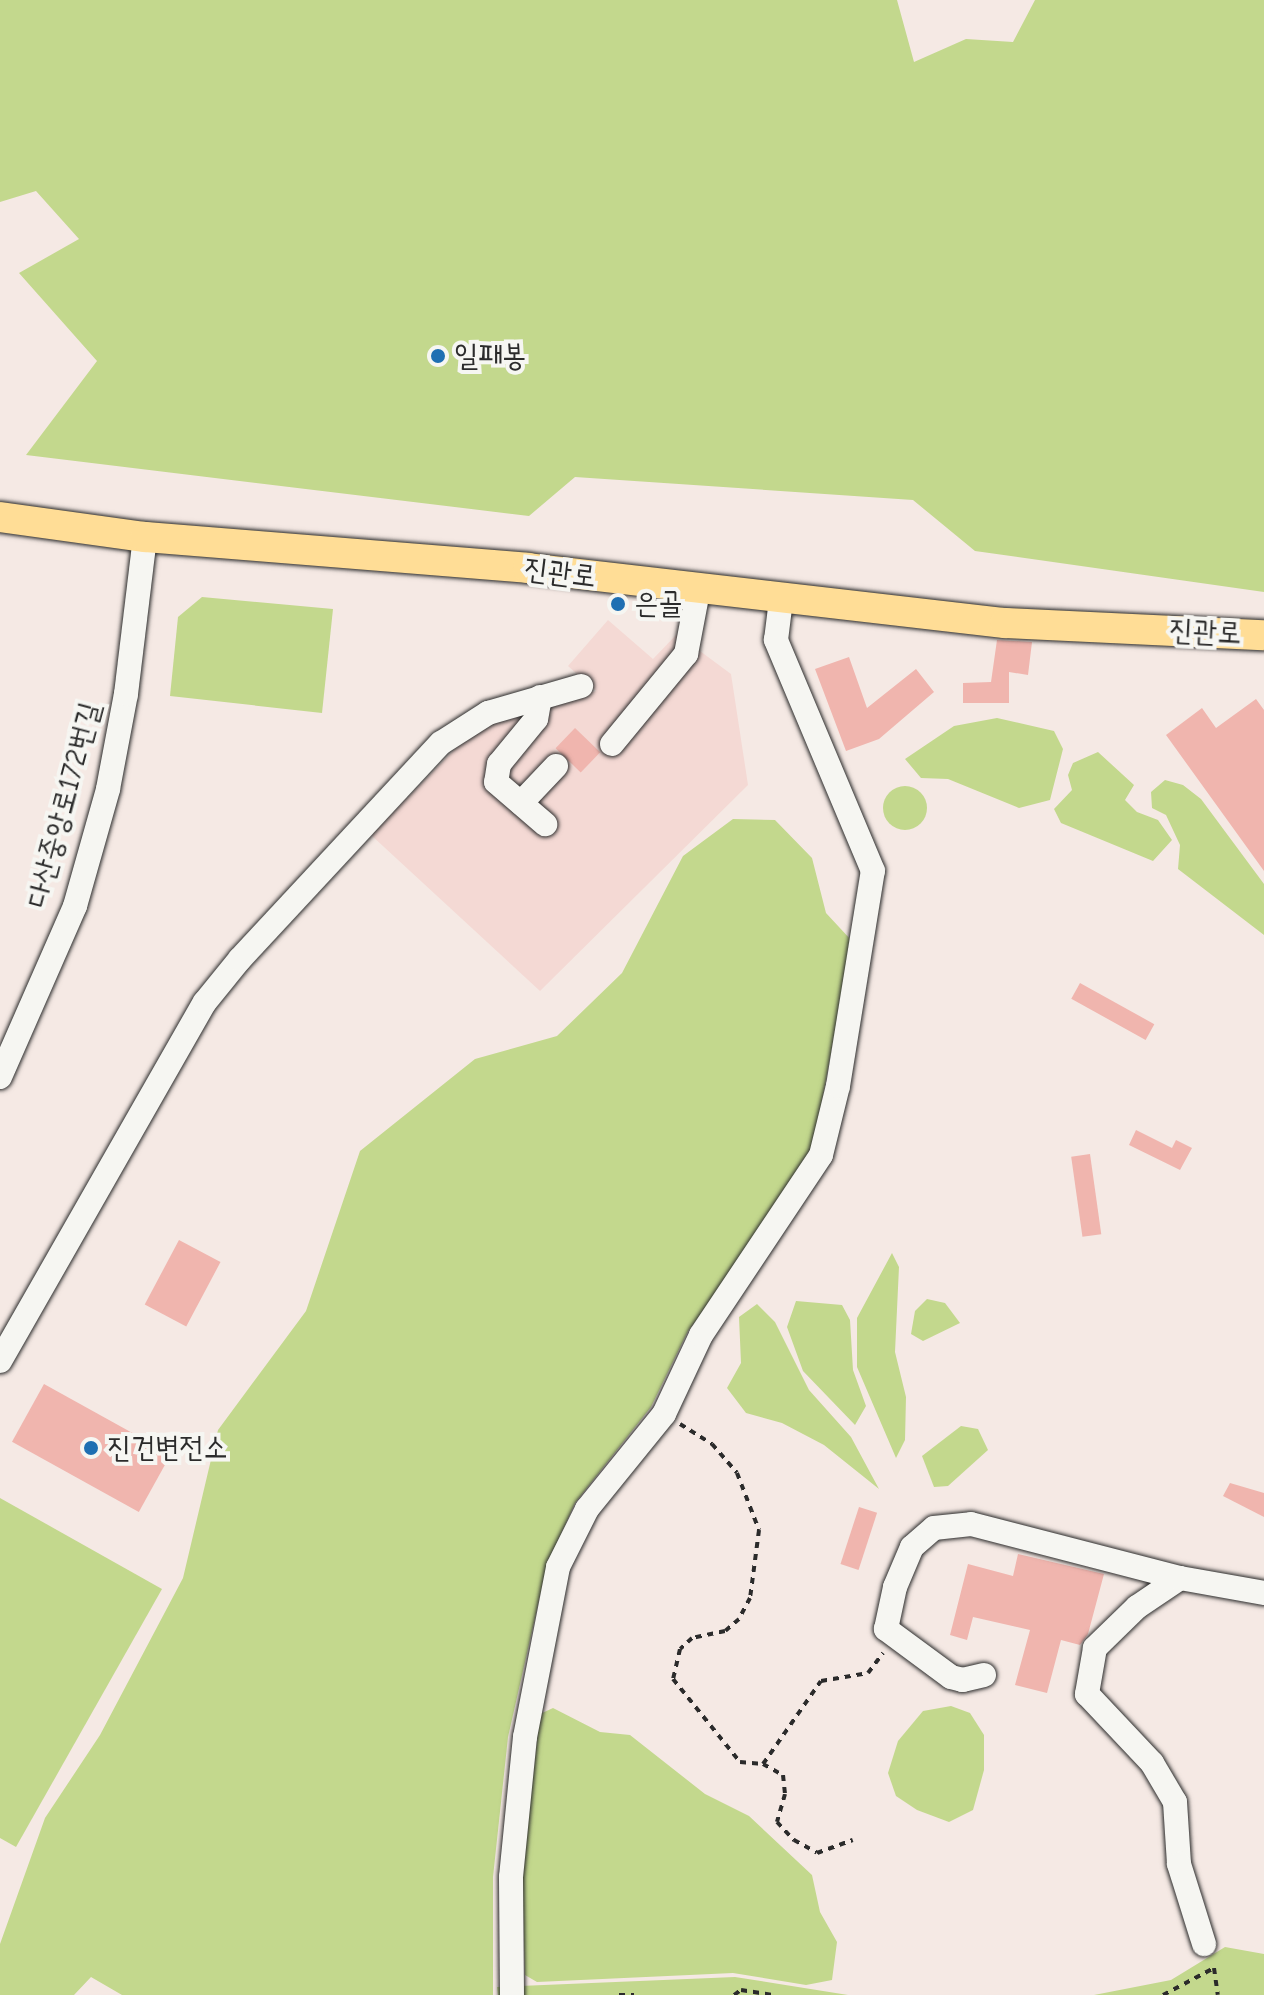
<!DOCTYPE html>
<meta charset="utf-8">
<style>
body{margin:0}
#map{position:relative;width:1264px;height:1995px;overflow:hidden;background:#f5e9e4;font-family:"Comic Neue","Poor Story",sans-serif}
div>[style]{position:absolute}
.built>*{inset:0;background:#f4d9d4}
.green>*{inset:0;background:#c3d88d}
.round{border-radius:50%}
.building>*{inset:0;background:#f0b5ae;transform-origin:0 0}
.path>*{height:4px;margin-top:-2px;transform-origin:0;background:repeating-linear-gradient(90deg,#2b2b2b 0 6px,transparent 0 12px)}
.roads{filter:drop-shadow(0 0 2px #2b2b2b) drop-shadow(0 0 2px #2b2b2b)}
.minor>*{height:24px;margin:-12px;padding:0 12px;transform-origin:12px;border-radius:12px;background:#f6f6f2}
.major>*{height:30px;margin:-15px;padding:0 15px;transform-origin:15px;border-radius:15px;background:#ffdd96}
.dots>*{width:22px;height:22px;translate:-50% -50%;box-sizing:border-box;border:4px solid #f6f6f2;border-radius:50%}
span{translate:-50% -50%;white-space:nowrap;text-align:center;line-height:1.15;-webkit-text-stroke:8px #f6f6f2;paint-order:stroke}
.poi-label{font-size:30px;color:#2b2b2b}
.left{translate:0 -50%;text-align:left}
.street-label{font-size:30px;color:#2b2b2b}
</style>
<div id="map">
<div class="built">
<i style="clip-path:polygon(608px 620px,653px 659px,677px 634px,731px 674px,748px 785px,540px 991px,371px 835px,466px 738px,517px 712px,596px 691px,568px 666px)"></i>
</div>
<div class="green">
<i style="clip-path:polygon(0 0,897px 0,914px 62px,966px 39px,1013px 42px,1035px 0,1264px 0,1264px 592px,975px 551px,913px 500px,575px 477px,529px 516px,26px 455px,97px 361px,19px 273px,79px 239px,36px 191px,0 202px)"></i>
<i style="clip-path:polygon(202px 597px,333px 609px,322px 713px,170px 696px,178px 617px)"></i>
<i style="clip-path:polygon(997px 718px,1054px 731px,1063px 749px,1050px 800px,1019px 808px,948px 779px,921px 778px,905px 759px,954px 726px)"></i>
<i style="clip-path:polygon(1098px 752px,1134px 785px,1125px 800px,1137px 812px,1158px 820px,1172px 840px,1153px 861px,1061px 823px,1054px 809px,1072px 790px,1068px 775px,1073px 763px)"></i>
<i style="clip-path:polygon(1165px 780px,1183px 785px,1201px 799px,1264px 884px,1264px 935px,1178px 869px,1180px 845px,1166px 815px,1152px 808px,1151px 792px)"></i>
<i class="round" style="left:883px;top:786px;width:44px;height:44px"></i>
<i style="clip-path:polygon(733px 819px,775px 820px,812px 858px,826px 913px,852px 941px,812px 1154px,779px 1210px,688px 1331px,651px 1407px,575px 1503px,547px 1565px,508px 1737px,493px 1877px,493px 1995px,122px 1995px,91px 1977px,74px 1995px,0 1995px,0 1944px,45px 1818px,100px 1735px,183px 1578px,218px 1430px,306px 1311px,360px 1151px,475px 1059px,557px 1036px,622px 973px,683px 856px)"></i>
<i style="clip-path:polygon(892px 1253px,899px 1267px,895px 1352px,906px 1397px,905px 1440px,896px 1458px,857px 1367px,857px 1318px)"></i>
<i style="clip-path:polygon(927px 1299px,945px 1303px,960px 1323px,923px 1341px,911px 1334px,915px 1311px)"></i>
<i style="clip-path:polygon(796px 1301px,842px 1305px,850px 1320px,853px 1370px,866px 1406px,855px 1425px,803px 1371px,787px 1327px)"></i>
<i style="clip-path:polygon(757px 1304px,775px 1322px,809px 1390px,851px 1437px,879px 1489px,824px 1445px,782px 1423px,746px 1413px,727px 1388px,741px 1363px,739px 1317px)"></i>
<i style="clip-path:polygon(961px 1426px,978px 1429px,988px 1450px,948px 1486px,934px 1487px,922px 1456px)"></i>
<i style="clip-path:polygon(0 1498px,162px 1589px,16px 1847px,0 1838px)"></i>
<i style="clip-path:polygon(951px 1706px,970px 1713px,984px 1735px,984px 1770px,973px 1810px,949px 1822px,917px 1810px,896px 1796px,888px 1773px,898px 1741px,923px 1711px)"></i>
<i style="clip-path:polygon(553px 1708px,600px 1732px,630px 1735px,705px 1794px,749px 1816px,812px 1875px,820px 1912px,837px 1942px,832px 1980px,806px 1985px,733px 1973px,537px 1982px,525px 1975px,522px 1876px,540px 1714px)"></i>
<i style="clip-path:polygon(1225px 1947px,1264px 1954px,1264px 1995px,1094px 1995px,1171px 1980px)"></i>
<i style="clip-path:polygon(735px 1977px,848px 1995px,498px 1995px,497px 1987px)"></i>
</div>
<div class="building">
<i style="clip-path:polygon(997px 640px,1032px 642px,1028px 675px,1009px 672px,1009px 703px,963px 703px,963px 683px,991px 682px)"></i>
<i style="clip-path:polygon(849px 657px,867px 708px,916px 669px,934px 692px,879px 739px,846px 751px,815px 669px)"></i>
<i style="clip-path:polygon(1256px 699px,1264px 710px,1264px 871px,1166px 735px,1202px 708px,1216px 728px)"></i>
<i style="left:575px;top:728px;width:35px;height:28px;rotate:44deg"></i>
<i style="left:1080px;top:983px;width:85px;height:18px;rotate:29deg"></i>
<i style="clip-path:polygon(1136px 1130px,1172px 1148px,1176px 1140px,1192px 1148px,1180px 1170px,1129px 1145px)"></i>
<i style="left:1090px;top:1154px;width:81px;height:19px;rotate:82deg"></i>
<i style="left:179px;top:1240px;width:47px;height:73px;rotate:28deg"></i>
<i style="left:44px;top:1384px;width:145px;height:66px;rotate:29deg"></i>
<i style="clip-path:polygon(1230px 1483px,1264px 1493px,1264px 1517px,1223px 1496px)"></i>
<i style="left:859px;top:1507px;width:19px;height:60px;rotate:18deg"></i>
<i style="clip-path:polygon(1018px 1554px,1104px 1574px,1088px 1634px,1080px 1645px,1061px 1640px,1047px 1693px,1015px 1685px,1030px 1630px,973px 1617px,967px 1640px,950px 1635px,968px 1564px,1013px 1576px)"></i>
</div>
<div class="path">
<i style="left:680px;top:1424px;width:38px;rotate:32deg"></i>
<i style="left:712px;top:1444px;width:38px;rotate:49deg"></i>
<i style="left:737px;top:1473px;width:61px;rotate:68.9deg"></i>
<i style="left:759px;top:1530px;width:69px;rotate:97.5deg"></i>
<i style="left:750px;top:1598px;width:24px;rotate:118deg"></i>
<i style="left:739px;top:1619px;width:18px;rotate:139deg"></i>
<i style="left:725px;top:1631px;width:34px;rotate:168deg"></i>
<i style="left:692px;top:1638px;width:16px;rotate:137deg"></i>
<i style="left:680px;top:1649px;width:31px;rotate:103deg"></i>
<i style="left:673px;top:1679px;width:107px;rotate:51.1deg"></i>
<i style="left:740px;top:1762px;width:23px;rotate:5deg"></i>
<i style="left:763px;top:1764px;width:23px;rotate:29deg"></i>
<i style="left:783px;top:1775px;width:19px;rotate:84deg"></i>
<i style="left:785px;top:1794px;width:29px;rotate:106deg"></i>
<i style="left:777px;top:1822px;width:25px;rotate:47deg"></i>
<i style="left:794px;top:1840px;width:26px;rotate:29deg"></i>
<i style="left:817px;top:1853px;width:38px;rotate:-20deg"></i>
<i style="left:763px;top:1764px;width:101px;rotate:-55.1deg"></i>
<i style="left:821px;top:1681px;width:48px;rotate:-9.7deg"></i>
<i style="left:868px;top:1673px;width:25px;rotate:-53deg"></i>
<i style="left:619px;top:1995px;width:15px"></i>
<i style="left:734px;top:1995px;width:9px;rotate:-36deg"></i>
<i style="left:741px;top:1990px;width:32px;rotate:9deg"></i>
<i style="left:1163px;top:1995px;width:58px;rotate:-27.9deg"></i>
<i style="left:1214px;top:1968px;width:27px;rotate:82deg"></i>
</div>
<div class="roads">
<div class="minor">
<i style="left:540px;top:697px;width:22px;rotate:100deg"></i>
<i style="left:536px;top:719px;width:58px;rotate:129.4deg"></i>
<i style="left:499px;top:764px;width:18px;rotate:99deg"></i>
<i style="left:496px;top:782px;width:65px;rotate:40.6deg"></i>
<i style="left:612px;top:744px;width:117px;rotate:-50.6deg"></i>
<i style="left:686px;top:654px;width:64px;rotate:-79.2deg"></i>
<i style="left:521px;top:803px;width:51px;rotate:-46.6deg"></i>
<i style="left:0;top:1077px;width:187px;rotate:-66.3deg"></i>
<i style="left:75px;top:906px;width:122px;rotate:-74.2deg"></i>
<i style="left:108px;top:789px;width:97px;rotate:-79.3deg"></i>
<i style="left:126px;top:694px;width:158px;rotate:-83.1deg"></i>
<i style="left:0;top:1361px;width:413px;rotate:-60.3deg"></i>
<i style="left:205px;top:1002px;width:55px;rotate:-50.9deg"></i>
<i style="left:240px;top:959px;width:295px;rotate:-47.1deg"></i>
<i style="left:441px;top:743px;width:56px;rotate:-32.6deg"></i>
<i style="left:488px;top:713px;width:97px;rotate:-16.2deg"></i>
<i style="left:1180px;top:1578px;width:52px;rotate:146deg"></i>
<i style="left:1137px;top:1607px;width:59px;rotate:135.7deg"></i>
<i style="left:1095px;top:1648px;width:47px;rotate:99.9deg"></i>
<i style="left:1087px;top:1694px;width:95px;rotate:46.7deg"></i>
<i style="left:1152px;top:1763px;width:45px;rotate:59.5deg"></i>
<i style="left:1175px;top:1802px;width:62px;rotate:86.3deg"></i>
<i style="left:1179px;top:1864px;width:84px;rotate:72.6deg"></i>
<i style="left:984px;top:1675px;width:22px;rotate:167deg"></i>
<i style="left:963px;top:1680px;width:12px;rotate:-166deg"></i>
<i style="left:951px;top:1677px;width:81px;rotate:-143.6deg"></i>
<i style="left:886px;top:1629px;width:43px;rotate:-77.9deg"></i>
<i style="left:895px;top:1587px;width:43px;rotate:-67deg"></i>
<i style="left:912px;top:1547px;width:29px;rotate:-41deg"></i>
<i style="left:934px;top:1528px;width:37px;rotate:-6deg"></i>
<i style="left:971px;top:1524px;width:216px;rotate:14.5deg"></i>
<i style="left:1180px;top:1578px;width:85px;rotate:10.1deg"></i>
<i style="left:512px;top:1995px;width:118px;rotate:-90.5deg"></i>
<i style="left:511px;top:1877px;width:141px;rotate:-84.3deg"></i>
<i style="left:525px;top:1737px;width:173px;rotate:-79deg"></i>
<i style="left:558px;top:1567px;width:65px;rotate:-63.4deg"></i>
<i style="left:587px;top:1509px;width:122px;rotate:-51deg"></i>
<i style="left:664px;top:1414px;width:87px;rotate:-64.9deg"></i>
<i style="left:701px;top:1335px;width:216px;rotate:-56.3deg"></i>
<i style="left:821px;top:1155px;width:71px;rotate:-76.2deg"></i>
<i style="left:838px;top:1086px;width:218px;rotate:-80.8deg"></i>
<i style="left:873px;top:871px;width:251px;rotate:-112.8deg"></i>
<i style="left:776px;top:640px;width:40px;rotate:-82.9deg"></i>
</div>
<div class="major">
<i style="left:0;top:517px;width:146px;rotate:7.9deg"></i>
<i style="left:145px;top:537px;width:384px;rotate:4.6deg"></i>
<i style="left:528px;top:568px;width:480px;rotate:6.6deg"></i>
<i style="left:1005px;top:623px;width:259px;rotate:2.7deg"></i>
</div>
</div>
<div class="dots">
<i style="left:438px;top:356px;background:#1f6fb2"></i>
<i style="left:618px;top:604px;background:#1f6fb2"></i>
<i style="left:91px;top:1448px;background:#1f6fb2"></i>
</div>
<div class="poi-label">
<span class="left" style="left:454px;top:356px">일패봉</span>
<span class="left" style="left:634px;top:604px">은골</span>
<span class="left" style="left:107px;top:1448px">진건변전소</span>
</div>
<div class="street-label">
<span style="left:560px;top:573px;rotate:7deg">진관로</span>
<span style="left:1205px;top:632px;rotate:3deg">진관로</span>
<span style="left:64px;top:805px;rotate:-75deg">다산중앙로172번길</span>
</div>
</div>
